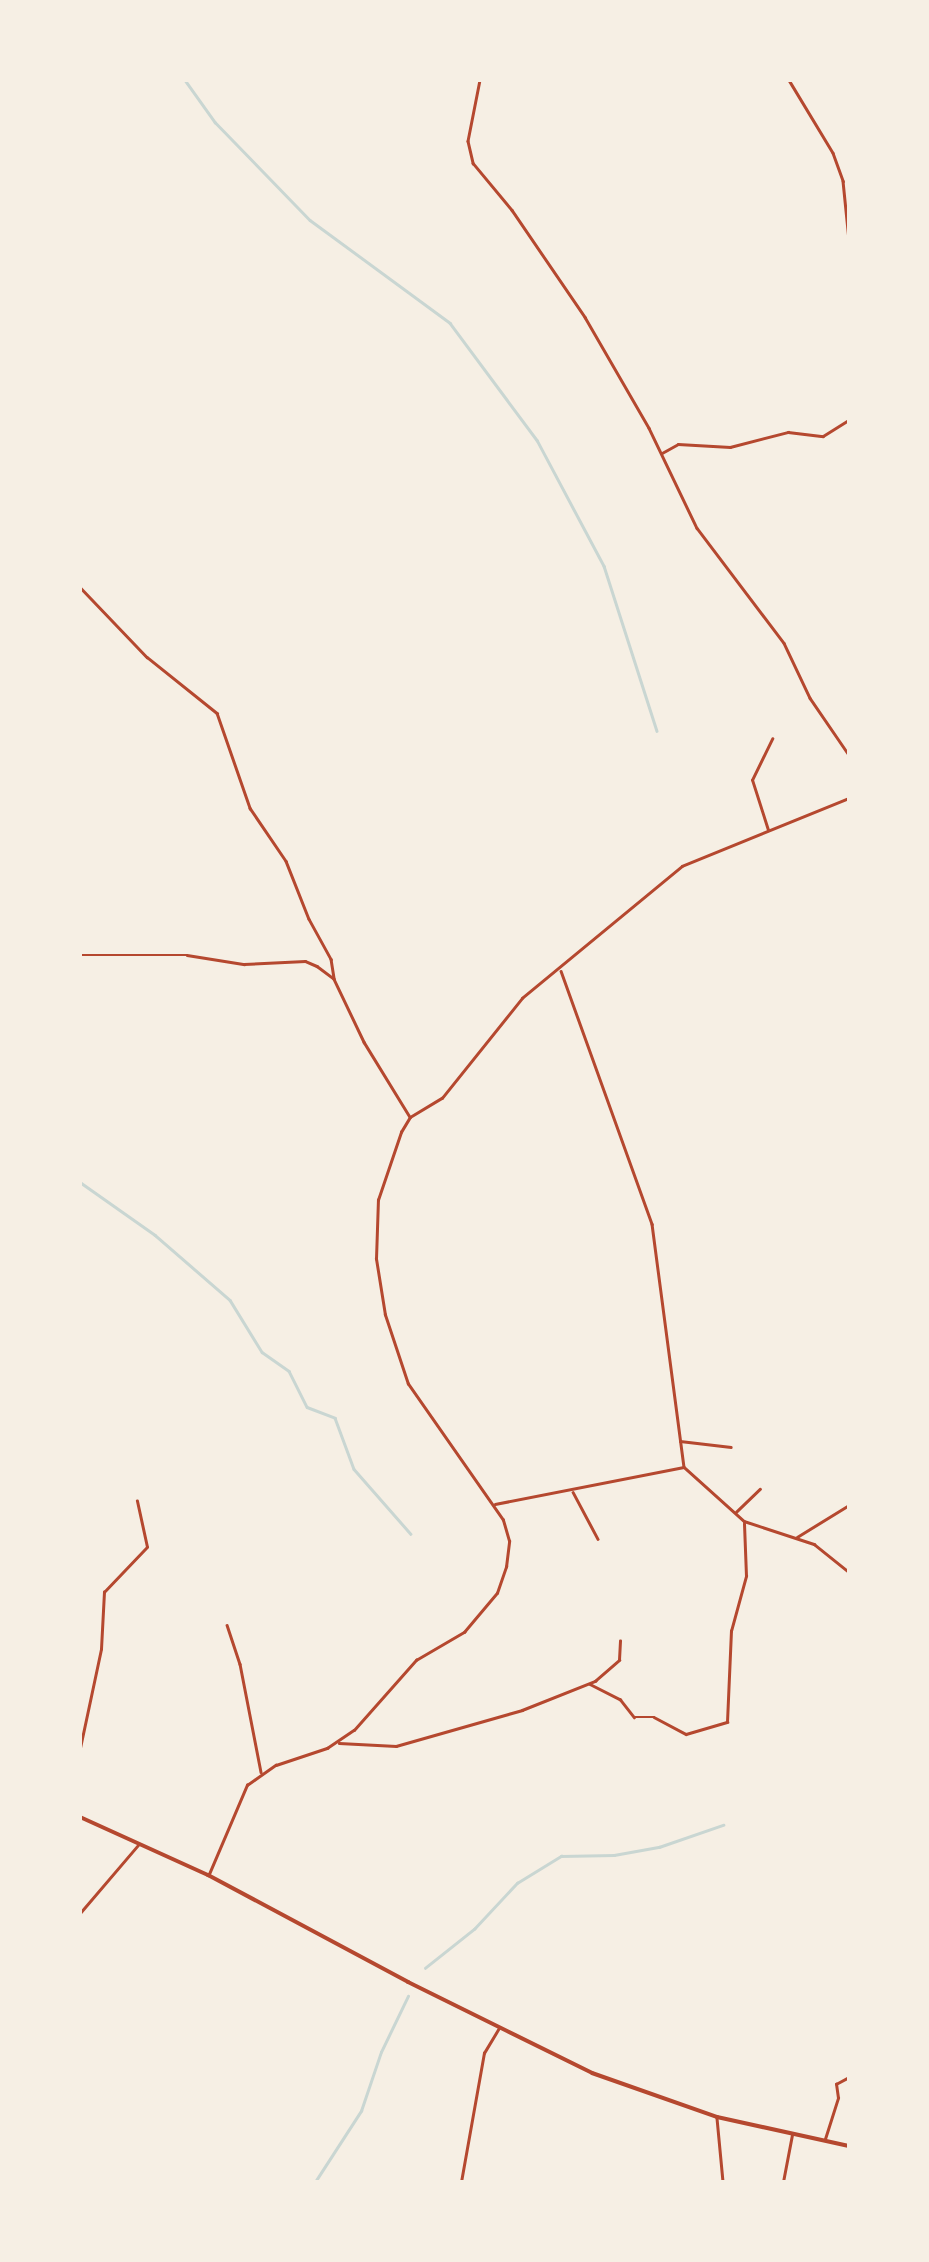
<!DOCTYPE html>
<style>
body{margin:0}
#map{position:relative;width:929px;height:2262px;overflow:hidden;background:#f6efe4;font-family:"Work Sans",sans-serif}
div>[style]{position:absolute}
.stream>*{height:2.5px;margin:-1.25px;padding:0 1.25px;transform-origin:1.25px;border-radius:1.25px;background:#c9d6d2}
.minor>*{height:2.5px;margin:-1.25px;padding:0 1.25px;transform-origin:1.25px;border-radius:1.25px;background:#b5482f}
.secondary>*{height:4px;margin:-2px;padding:0 2px;transform-origin:2px;border-radius:2px;background:#b5482f}
span{translate:-50% -50%;white-space:nowrap;text-align:center;line-height:1.15;-webkit-text-stroke:9px #f6efe4;paint-order:stroke}
.frame{position:absolute;inset:0;border:82px solid #f6efe4;pointer-events:none}
</style>
<div id="map">
<div class="stream">
<i style="left:185px;top:80px;width:52px;rotate:54.5deg"></i>
<i style="left:215px;top:122px;width:136px;rotate:45.9deg"></i>
<i style="left:310px;top:220px;width:174px;rotate:36.3deg"></i>
<i style="left:450px;top:323px;width:146px;rotate:53.4deg"></i>
<i style="left:537px;top:440px;width:143px;rotate:62deg"></i>
<i style="left:604px;top:566px;width:173px;rotate:72.2deg"></i>
<i style="left:80px;top:1182px;width:92px;rotate:35.2deg"></i>
<i style="left:155px;top:1235px;width:99px;rotate:40.9deg"></i>
<i style="left:230px;top:1300px;width:61px;rotate:58.4deg"></i>
<i style="left:262px;top:1352px;width:33px;rotate:35deg"></i>
<i style="left:289px;top:1371px;width:40px;rotate:63.4deg"></i>
<i style="left:307px;top:1407px;width:30px;rotate:21deg"></i>
<i style="left:335px;top:1418px;width:54px;rotate:69.6deg"></i>
<i style="left:354px;top:1469px;width:86px;rotate:48.8deg"></i>
<i style="left:425px;top:1968px;width:63px;rotate:-38.5deg"></i>
<i style="left:474px;top:1929px;width:63px;rotate:-46.9deg"></i>
<i style="left:517px;top:1883px;width:52px;rotate:-31.5deg"></i>
<i style="left:561px;top:1856px;width:53px;rotate:-1.1deg"></i>
<i style="left:614px;top:1855px;width:46px;rotate:-10.1deg"></i>
<i style="left:659px;top:1847px;width:68px;rotate:-19deg"></i>
<i style="left:315px;top:2182px;width:85px;rotate:-57.1deg"></i>
<i style="left:361px;top:2111px;width:62px;rotate:-71.3deg"></i>
<i style="left:381px;top:2052px;width:62px;rotate:-64.3deg"></i>
</div>
<div class="minor">
<i style="left:480px;top:80px;width:62px;rotate:101.1deg"></i>
<i style="left:468px;top:141px;width:23px;rotate:77deg"></i>
<i style="left:473px;top:163px;width:61px;rotate:50.3deg"></i>
<i style="left:512px;top:210px;width:130px;rotate:55.7deg"></i>
<i style="left:585px;top:317px;width:128px;rotate:60deg"></i>
<i style="left:649px;top:428px;width:111px;rotate:64.4deg"></i>
<i style="left:697px;top:528px;width:144px;rotate:52.9deg"></i>
<i style="left:784px;top:643px;width:61px;rotate:64.7deg"></i>
<i style="left:810px;top:698px;width:69px;rotate:55.6deg"></i>
<i style="left:789px;top:80px;width:85px;rotate:58.9deg"></i>
<i style="left:833px;top:153px;width:30px;rotate:70deg"></i>
<i style="left:843px;top:181px;width:59px;rotate:84.2deg"></i>
<i style="left:662px;top:453px;width:18px;rotate:-29deg"></i>
<i style="left:678px;top:444px;width:52px;rotate:3.3deg"></i>
<i style="left:730px;top:447px;width:60px;rotate:-14.5deg"></i>
<i style="left:788px;top:432px;width:35px;rotate:7deg"></i>
<i style="left:823px;top:436px;width:31px;rotate:-32deg"></i>
<i style="left:80px;top:587px;width:97px;rotate:46.3deg"></i>
<i style="left:147px;top:657px;width:90px;rotate:38.7deg"></i>
<i style="left:217px;top:713px;width:101px;rotate:70.8deg"></i>
<i style="left:250px;top:808px;width:64px;rotate:55.8deg"></i>
<i style="left:286px;top:861px;width:62px;rotate:68.4deg"></i>
<i style="left:309px;top:919px;width:46px;rotate:61.2deg"></i>
<i style="left:331px;top:959px;width:20px;rotate:81deg"></i>
<i style="left:768px;top:830px;width:52px;rotate:-107.7deg"></i>
<i style="left:752px;top:780px;width:46px;rotate:-64deg"></i>
<i style="left:80px;top:955px;width:107px"></i>
<i style="left:187px;top:955px;width:58px;rotate:9deg"></i>
<i style="left:244px;top:964px;width:61px;rotate:-2.8deg"></i>
<i style="left:305px;top:961px;width:13px;rotate:23deg"></i>
<i style="left:317px;top:966px;width:21px;rotate:37deg"></i>
<i style="left:334px;top:979px;width:70px;rotate:64.5deg"></i>
<i style="left:364px;top:1042px;width:88px;rotate:58.5deg"></i>
<i style="left:561px;top:971px;width:269px;rotate:70.2deg"></i>
<i style="left:652px;top:1224px;width:245px;rotate:82.5deg"></i>
<i style="left:684px;top:1467px;width:81px;rotate:42deg"></i>
<i style="left:744px;top:1521px;width:74px;rotate:18.2deg"></i>
<i style="left:814px;top:1544px;width:45px;rotate:38.7deg"></i>
<i style="left:680px;top:1441px;width:51px;rotate:6.7deg"></i>
<i style="left:573px;top:1492px;width:53px;rotate:62deg"></i>
<i style="left:495px;top:1504px;width:192px;rotate:-11.1deg"></i>
<i style="left:736px;top:1512px;width:33px;rotate:-44deg"></i>
<i style="left:797px;top:1537px;width:61px;rotate:-31.6deg"></i>
<i style="left:227px;top:1625px;width:41px;rotate:71.6deg"></i>
<i style="left:240px;top:1664px;width:110px;rotate:79deg"></i>
<i style="left:590px;top:1684px;width:34px;rotate:27deg"></i>
<i style="left:620px;top:1699px;width:23px;rotate:52deg"></i>
<i style="left:634px;top:1717px;width:20px"></i>
<i style="left:654px;top:1717px;width:36px;rotate:28deg"></i>
<i style="left:686px;top:1734px;width:43px;rotate:-16.3deg"></i>
<i style="left:727px;top:1722px;width:91px;rotate:-87.5deg"></i>
<i style="left:731px;top:1631px;width:57px;rotate:-74.7deg"></i>
<i style="left:746px;top:1576px;width:52px;rotate:-92.2deg"></i>
<i style="left:339px;top:1743px;width:57px;rotate:3deg"></i>
<i style="left:396px;top:1746px;width:131px;rotate:-15.9deg"></i>
<i style="left:522px;top:1710px;width:79px;rotate:-21.7deg"></i>
<i style="left:595px;top:1681px;width:32px;rotate:-41deg"></i>
<i style="left:619px;top:1660px;width:19px;rotate:-87deg"></i>
<i style="left:80px;top:1748px;width:101px;rotate:-78deg"></i>
<i style="left:101px;top:1649px;width:57px;rotate:-87deg"></i>
<i style="left:104px;top:1592px;width:62px;rotate:-46.3deg"></i>
<i style="left:147px;top:1547px;width:47px;rotate:-102.3deg"></i>
<i style="left:209px;top:1874px;width:97px;rotate:-66.9deg"></i>
<i style="left:247px;top:1785px;width:35px;rotate:-35deg"></i>
<i style="left:276px;top:1765px;width:54px;rotate:-18.4deg"></i>
<i style="left:327px;top:1748px;width:32px;rotate:-34deg"></i>
<i style="left:354px;top:1730px;width:94px;rotate:-48.5deg"></i>
<i style="left:416px;top:1660px;width:56px;rotate:-30.3deg"></i>
<i style="left:464px;top:1632px;width:51px;rotate:-49.8deg"></i>
<i style="left:497px;top:1593px;width:28px;rotate:-71deg"></i>
<i style="left:506px;top:1567px;width:26px;rotate:-83deg"></i>
<i style="left:509px;top:1541px;width:22px;rotate:-106deg"></i>
<i style="left:503px;top:1520px;width:166px;rotate:-124.9deg"></i>
<i style="left:408px;top:1384px;width:73px;rotate:-108.4deg"></i>
<i style="left:385px;top:1315px;width:57px;rotate:-99.1deg"></i>
<i style="left:376px;top:1259px;width:59px;rotate:-88.1deg"></i>
<i style="left:378px;top:1200px;width:72px;rotate:-71.3deg"></i>
<i style="left:401px;top:1132px;width:17px;rotate:-59deg"></i>
<i style="left:410px;top:1117px;width:37px;rotate:-31deg"></i>
<i style="left:442px;top:1098px;width:128px;rotate:-51.3deg"></i>
<i style="left:522px;top:998px;width:207px;rotate:-39.5deg"></i>
<i style="left:682px;top:866px;width:180px;rotate:-22.2deg"></i>
<i style="left:80px;top:1913px;width:89px;rotate:-49.5deg"></i>
<i style="left:717px;top:2118px;width:64px;rotate:84.6deg"></i>
<i style="left:825px;top:2139px;width:43px;rotate:-72.4deg"></i>
<i style="left:838px;top:2098px;width:14px;rotate:-98deg"></i>
<i style="left:836px;top:2084px;width:15px;rotate:-28deg"></i>
<i style="left:461px;top:2182px;width:131px;rotate:-79.9deg"></i>
<i style="left:484px;top:2053px;width:29px;rotate:-59deg"></i>
<i style="left:783px;top:2182px;width:48px;rotate:-79.2deg"></i>
</div>
<div class="secondary">
<i style="left:80px;top:1817px;width:141px;rotate:24.4deg"></i>
<i style="left:208px;top:1875px;width:227px;rotate:28.1deg"></i>
<i style="left:408px;top:1982px;width:205px;rotate:26.3deg"></i>
<i style="left:592px;top:2073px;width:133px;rotate:19.4deg"></i>
<i style="left:717px;top:2117px;width:135px;rotate:12.4deg"></i>
</div>
<div class="frame"></div>
</div>
